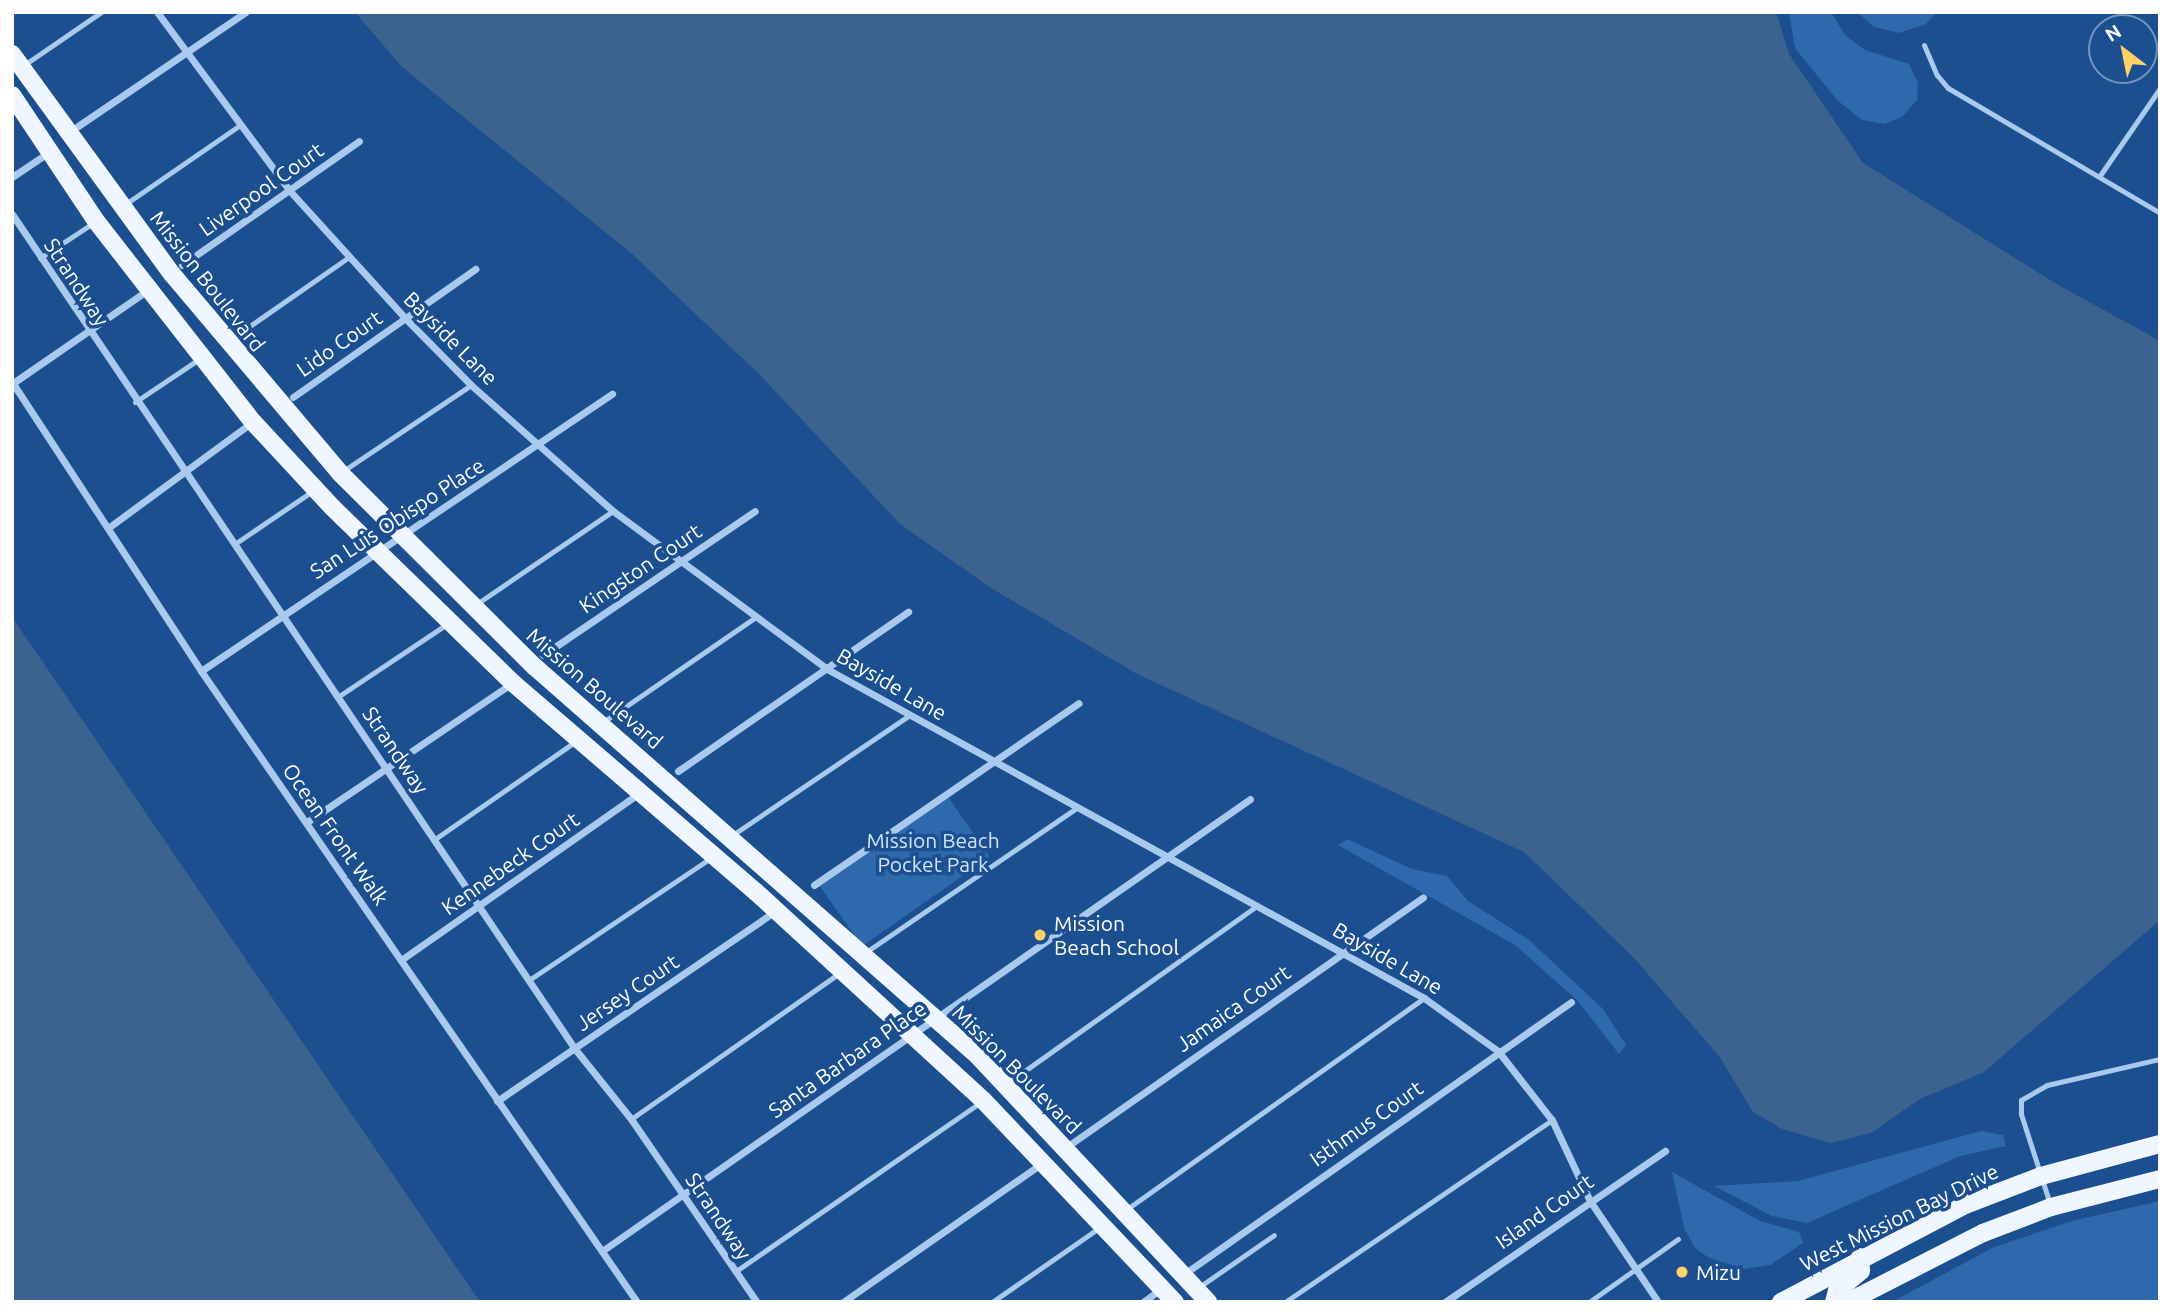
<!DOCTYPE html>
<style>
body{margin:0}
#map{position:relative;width:2172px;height:1314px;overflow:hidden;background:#1b4f8f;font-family:Ubuntu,sans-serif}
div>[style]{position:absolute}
.green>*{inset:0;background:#2e69ad;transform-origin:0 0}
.water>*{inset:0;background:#3c6290}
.lane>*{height:5px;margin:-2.5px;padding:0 2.5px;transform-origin:2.5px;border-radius:2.5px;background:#a9c9ee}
.street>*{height:7px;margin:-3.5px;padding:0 3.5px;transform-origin:3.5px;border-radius:3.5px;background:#a9c9ee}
.primary>*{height:18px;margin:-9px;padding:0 9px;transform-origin:9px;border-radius:9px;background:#f0f6ff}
.dots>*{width:19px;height:19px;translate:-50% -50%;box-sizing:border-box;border:4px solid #1b4f8f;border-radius:50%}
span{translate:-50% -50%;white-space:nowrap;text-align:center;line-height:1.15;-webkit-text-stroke:7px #1b4f8f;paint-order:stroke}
.street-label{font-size:21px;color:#fff}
.park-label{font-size:21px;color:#cfe3fa}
.poi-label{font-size:21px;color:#fff}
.left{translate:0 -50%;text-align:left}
.frame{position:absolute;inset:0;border:14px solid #fff;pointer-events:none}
.north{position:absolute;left:2088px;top:14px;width:70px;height:70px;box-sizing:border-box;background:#1b4f8f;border:2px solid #7695bc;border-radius:50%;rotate:328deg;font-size:19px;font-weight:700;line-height:28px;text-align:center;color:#fff}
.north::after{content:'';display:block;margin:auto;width:24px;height:32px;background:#ffd166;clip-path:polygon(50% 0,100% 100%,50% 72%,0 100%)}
</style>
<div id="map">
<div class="green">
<i style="clip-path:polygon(1789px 12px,1831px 12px,1845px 35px,1865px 50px,1909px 64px,1918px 83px,1917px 100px,1902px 117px,1885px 124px,1862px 120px,1837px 100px,1795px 48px)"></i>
<i style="clip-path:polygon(1857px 12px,1937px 12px,1926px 24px,1899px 33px,1874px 27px)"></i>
<i style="left:948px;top:797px;width:73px;height:156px;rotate:55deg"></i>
<i style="clip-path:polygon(1347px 839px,1412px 869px,1447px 876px,1468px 901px,1529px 940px,1603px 1009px,1626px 1045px,1619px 1054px,1578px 1001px,1515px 945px,1338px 845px)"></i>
<i style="clip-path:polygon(1981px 1131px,2003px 1135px,2006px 1146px,1960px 1156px,1807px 1223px,1772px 1216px,1714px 1186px,1798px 1181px)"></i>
<i style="clip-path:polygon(1672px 1172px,1760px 1221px,1799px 1232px,1803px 1243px,1770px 1265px,1744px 1269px,1709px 1258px,1695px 1248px,1684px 1228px)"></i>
<i style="clip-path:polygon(2160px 1201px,2160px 1302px,1892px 1302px,1994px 1247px,2072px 1221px)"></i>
</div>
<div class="water">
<i style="clip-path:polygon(355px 12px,1776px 12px,1789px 54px,1863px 163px,2053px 282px,2160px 341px,2160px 920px,1984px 1072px,1920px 1099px,1871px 1133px,1831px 1143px,1782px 1129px,1753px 1112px,1719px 1056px,1633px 957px,1524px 852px,1137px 674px,991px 588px,900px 524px,759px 374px,631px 253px,402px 67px)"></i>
<i style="clip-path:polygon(12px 617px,480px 1302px,12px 1302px)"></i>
</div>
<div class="lane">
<i style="left:1924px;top:45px;width:33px;rotate:67deg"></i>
<i style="left:1937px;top:75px;width:17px;rotate:50deg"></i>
<i style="left:1948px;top:88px;width:246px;rotate:30.5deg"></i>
<i style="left:24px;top:65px;width:93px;rotate:-34.5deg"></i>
<i style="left:2101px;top:174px;width:104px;rotate:-55.5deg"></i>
<i style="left:124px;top:205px;width:141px;rotate:-34.6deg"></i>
<i style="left:40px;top:258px;width:64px;rotate:-33.4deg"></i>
<i style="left:231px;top:339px;width:144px;rotate:-34.8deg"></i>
<i style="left:135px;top:402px;width:77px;rotate:-33.9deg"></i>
<i style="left:343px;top:471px;width:154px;rotate:-33.9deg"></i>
<i style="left:236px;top:543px;width:91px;rotate:-34.2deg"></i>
<i style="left:475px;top:605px;width:167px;rotate:-34.3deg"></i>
<i style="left:339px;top:696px;width:130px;rotate:-33.7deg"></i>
<i style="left:603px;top:722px;width:186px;rotate:-34.5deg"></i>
<i style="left:731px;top:836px;width:216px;rotate:-34.1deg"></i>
<i style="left:435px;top:839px;width:172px;rotate:-34.8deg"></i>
<i style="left:866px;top:952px;width:253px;rotate:-34.4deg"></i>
<i style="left:529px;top:980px;width:217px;rotate:-33.9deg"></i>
<i style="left:1009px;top:1082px;width:305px;rotate:-35.4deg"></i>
<i style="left:631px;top:1119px;width:253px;rotate:-35deg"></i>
<i style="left:2050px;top:1204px;width:95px;rotate:-107.9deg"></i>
<i style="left:2021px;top:1114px;width:14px;rotate:-90deg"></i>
<i style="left:2021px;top:1100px;width:30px;rotate:-30deg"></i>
<i style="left:2047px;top:1085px;width:116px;rotate:-13deg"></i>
<i style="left:1127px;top:1209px;width:364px;rotate:-35.4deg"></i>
<i style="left:736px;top:1271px;width:298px;rotate:-34.6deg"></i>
<i style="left:1199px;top:1287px;width:91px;rotate:-34.7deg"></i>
<i style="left:992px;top:1302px;width:130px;rotate:-34.7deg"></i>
<i style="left:1285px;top:1302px;width:323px;rotate:-34.3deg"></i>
<i style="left:1589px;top:1302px;width:109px;rotate:-35.3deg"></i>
</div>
<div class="street">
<i style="left:157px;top:12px;width:222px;rotate:53.4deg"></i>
<i style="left:289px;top:190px;width:173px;rotate:47.8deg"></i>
<i style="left:405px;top:318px;width:94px;rotate:45.4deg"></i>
<i style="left:471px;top:385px;width:190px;rotate:41.6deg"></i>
<i style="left:613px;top:511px;width:266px;rotate:36.4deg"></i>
<i style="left:827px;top:669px;width:682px;rotate:28.86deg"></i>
<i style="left:1424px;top:998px;width:91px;rotate:35.6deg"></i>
<i style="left:1498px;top:1051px;width:88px;rotate:52deg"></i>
<i style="left:1552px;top:1120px;width:89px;rotate:64.9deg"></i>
<i style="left:1590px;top:1201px;width:122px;rotate:56deg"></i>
<i style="left:78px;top:126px;width:203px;rotate:-34.2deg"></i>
<i style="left:12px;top:177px;width:45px;rotate:-34deg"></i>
<i style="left:12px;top:214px;width:1007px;rotate:56.01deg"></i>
<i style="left:575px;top:1049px;width:90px;rotate:51.3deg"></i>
<i style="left:631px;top:1119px;width:222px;rotate:55.5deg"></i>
<i style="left:182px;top:265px;width:216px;rotate:-35deg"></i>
<i style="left:12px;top:382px;width:345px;rotate:56.8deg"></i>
<i style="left:201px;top:671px;width:767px;rotate:55.36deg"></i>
<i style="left:13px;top:383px;width:164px;rotate:-34.6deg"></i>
<i style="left:293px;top:397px;width:223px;rotate:-35.1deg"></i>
<i style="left:108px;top:528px;width:177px;rotate:-36.3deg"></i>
<i style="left:543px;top:655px;width:256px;rotate:-34.2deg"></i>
<i style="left:201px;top:671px;width:496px;rotate:-34deg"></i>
<i style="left:678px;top:771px;width:280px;rotate:-34.7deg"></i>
<i style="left:307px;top:822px;width:248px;rotate:-34.1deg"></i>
<i style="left:814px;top:885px;width:321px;rotate:-34.5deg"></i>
<i style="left:401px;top:960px;width:289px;rotate:-35deg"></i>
<i style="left:497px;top:1101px;width:335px;rotate:-34.3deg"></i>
<i style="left:1065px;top:1148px;width:437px;rotate:-35deg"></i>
<i style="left:602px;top:1251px;width:790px;rotate:-34.9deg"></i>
<i style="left:1184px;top:1274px;width:473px;rotate:-35.1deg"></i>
<i style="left:843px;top:1302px;width:241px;rotate:-34.9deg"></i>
<i style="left:1143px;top:1302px;width:24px;rotate:-36deg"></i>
<i style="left:1445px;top:1302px;width:267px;rotate:-34.5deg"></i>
</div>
<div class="primary">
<i style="left:12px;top:54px;width:272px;rotate:54deg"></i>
<i style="left:172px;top:274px;width:260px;rotate:49.8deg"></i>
<i style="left:340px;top:473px;width:275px;rotate:44.9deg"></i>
<i style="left:535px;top:667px;width:590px;rotate:41.29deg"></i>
<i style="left:978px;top:1056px;width:337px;rotate:46.9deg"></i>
<i style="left:12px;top:95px;width:151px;rotate:56.3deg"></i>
<i style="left:96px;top:221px;width:86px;rotate:52.1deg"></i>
<i style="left:149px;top:289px;width:169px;rotate:52deg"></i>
<i style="left:253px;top:422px;width:117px;rotate:47.1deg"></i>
<i style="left:333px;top:508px;width:251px;rotate:44.2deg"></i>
<i style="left:513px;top:683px;width:321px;rotate:40.7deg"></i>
<i style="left:756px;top:892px;width:308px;rotate:42.5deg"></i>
<i style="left:983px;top:1100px;width:279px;rotate:46.5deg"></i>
<i style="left:1781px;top:1302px;width:208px;rotate:-27.8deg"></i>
<i style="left:1965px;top:1205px;width:81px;rotate:-20.9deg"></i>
<i style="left:2041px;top:1176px;width:123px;rotate:-15.1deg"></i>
<i style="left:1834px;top:1302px;width:11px;rotate:-75deg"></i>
<i style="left:1837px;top:1291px;width:31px;rotate:-40deg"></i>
<i style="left:1861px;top:1271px;width:14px;rotate:-94deg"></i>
<i style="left:1848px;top:1302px;width:152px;rotate:-27.1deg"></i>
<i style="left:1983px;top:1233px;width:73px;rotate:-20.9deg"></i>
<i style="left:2051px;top:1207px;width:113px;rotate:-14.4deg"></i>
</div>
<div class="dots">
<i style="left:1040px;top:935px;background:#ffd166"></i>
<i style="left:1682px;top:1272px;background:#ffd166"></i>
</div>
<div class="street-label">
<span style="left:261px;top:189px;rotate:-35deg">Liverpool Court</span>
<span style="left:208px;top:281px;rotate:52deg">Mission Boulevard</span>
<span style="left:77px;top:282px;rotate:57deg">Strandway</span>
<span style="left:451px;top:338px;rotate:45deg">Bayside Lane</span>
<span style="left:339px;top:343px;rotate:-35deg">Lido Court</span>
<span style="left:397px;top:518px;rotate:-33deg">San Luis Obispo Place</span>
<span style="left:640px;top:568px;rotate:-34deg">Kingston Court</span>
<span style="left:892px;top:684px;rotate:30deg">Bayside Lane</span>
<span style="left:595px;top:688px;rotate:41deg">Mission Boulevard</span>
<span style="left:396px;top:750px;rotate:56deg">Strandway</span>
<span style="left:336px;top:834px;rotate:55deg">Ocean Front Walk</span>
<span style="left:510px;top:863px;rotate:-35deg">Kennebeck Court</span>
<span style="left:1388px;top:958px;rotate:30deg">Bayside Lane</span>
<span style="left:627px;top:992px;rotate:-34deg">Jersey Court</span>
<span style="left:1233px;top:1008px;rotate:-35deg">Jamaica Court</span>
<span style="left:847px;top:1059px;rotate:-35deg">Santa Barbara Place</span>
<span style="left:1017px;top:1069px;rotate:45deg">Mission Boulevard</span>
<span style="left:1366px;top:1123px;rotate:-35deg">Isthmus Court</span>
<span style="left:1544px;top:1211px;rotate:-35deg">Island Court</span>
<span style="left:719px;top:1216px;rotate:56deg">Strandway</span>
<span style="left:1899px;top:1217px;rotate:-26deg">West Mission Bay Drive</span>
</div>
<div class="park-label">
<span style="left:933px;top:852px">Mission Beach<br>Pocket Park</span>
</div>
<div class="poi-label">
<span class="left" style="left:1054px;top:935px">Mission<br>Beach School</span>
<span class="left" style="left:1696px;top:1272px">Mizu</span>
</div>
<div class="frame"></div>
<div class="north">N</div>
</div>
